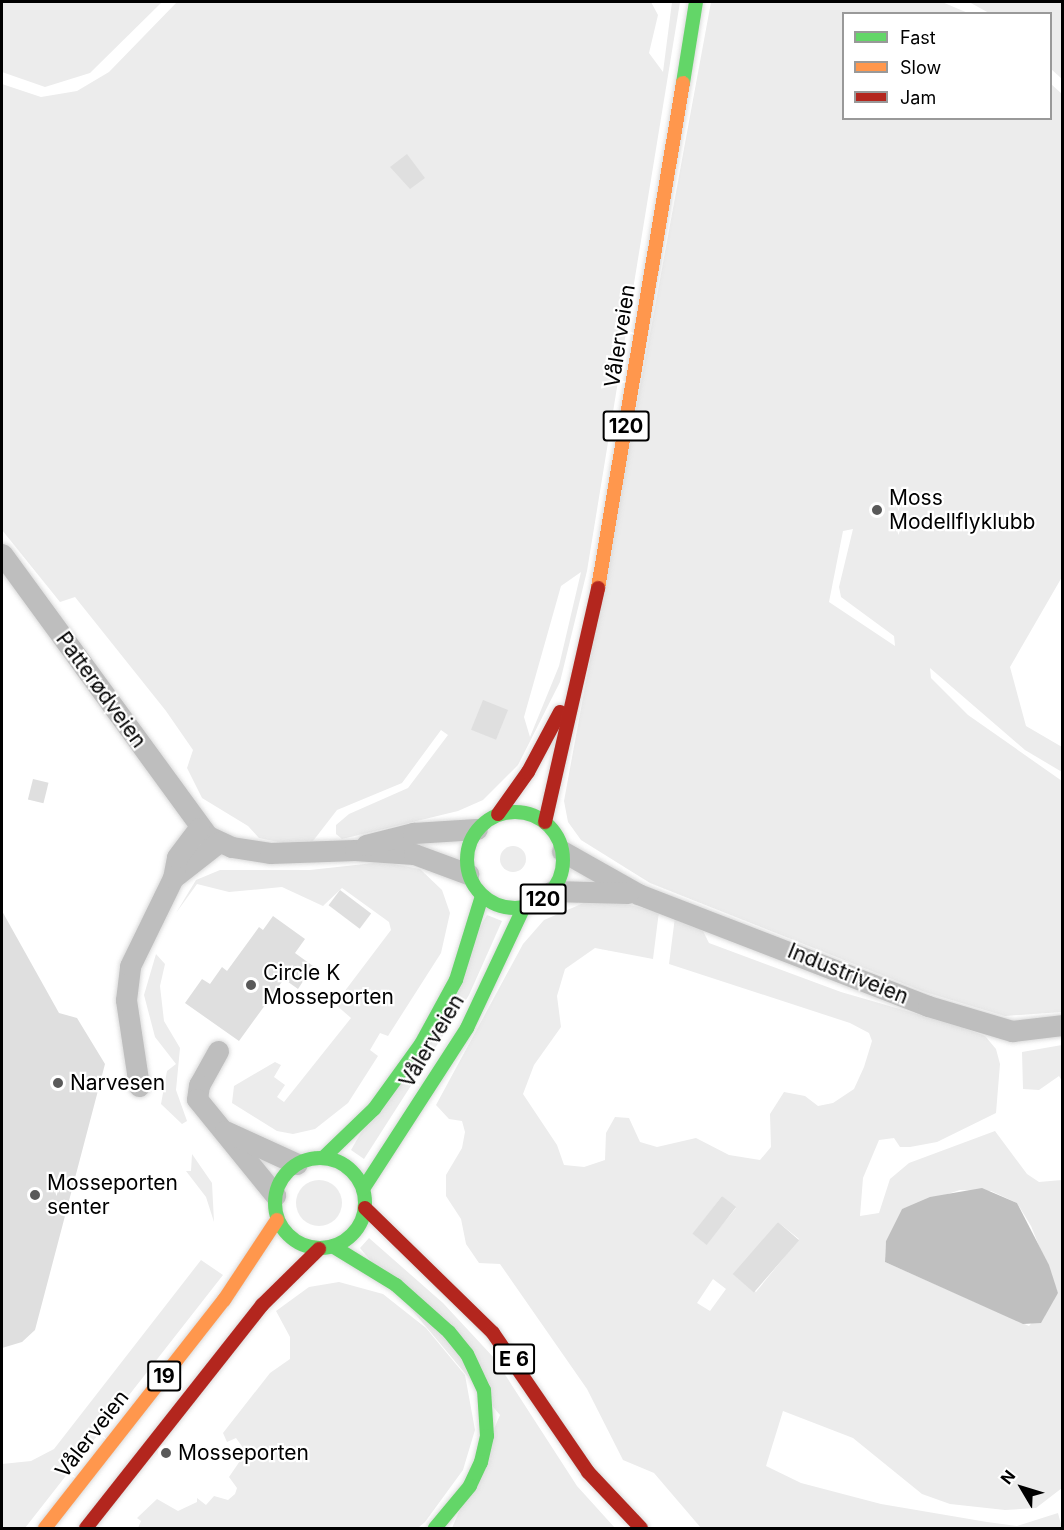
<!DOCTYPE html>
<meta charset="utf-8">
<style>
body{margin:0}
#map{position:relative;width:1064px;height:1530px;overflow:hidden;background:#fff;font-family:Inter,sans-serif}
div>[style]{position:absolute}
.green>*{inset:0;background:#ececec}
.round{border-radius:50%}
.water>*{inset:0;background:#bfbfbf}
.building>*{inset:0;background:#dfdfdf;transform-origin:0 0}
.roads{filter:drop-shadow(0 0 2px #dbdbdb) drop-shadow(0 0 2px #dbdbdb)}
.street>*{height:21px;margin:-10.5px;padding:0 10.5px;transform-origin:10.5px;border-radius:10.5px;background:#bebebe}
.fast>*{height:14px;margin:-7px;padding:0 7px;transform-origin:7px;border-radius:7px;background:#63d668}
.fast>.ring{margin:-7px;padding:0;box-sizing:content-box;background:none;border:14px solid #63d668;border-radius:50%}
.slow>*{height:14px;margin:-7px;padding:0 7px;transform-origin:7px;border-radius:7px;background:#ff974d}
.jam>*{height:14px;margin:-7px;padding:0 7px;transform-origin:7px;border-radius:7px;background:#b3261e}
.dots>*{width:16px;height:16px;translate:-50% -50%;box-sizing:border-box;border:3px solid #fff;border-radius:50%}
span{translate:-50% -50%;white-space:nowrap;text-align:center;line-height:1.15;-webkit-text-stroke:4.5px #fff;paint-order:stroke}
.shield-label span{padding:2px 4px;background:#fff;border:2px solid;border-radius:4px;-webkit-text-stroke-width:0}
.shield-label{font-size:20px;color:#000;font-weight:700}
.street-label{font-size:21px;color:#000}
.poi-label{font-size:21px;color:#000}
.left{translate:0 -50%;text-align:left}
.frame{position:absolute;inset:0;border:3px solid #000;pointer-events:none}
.legend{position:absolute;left:842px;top:12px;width:210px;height:108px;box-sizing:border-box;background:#fff;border:2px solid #999;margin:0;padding:8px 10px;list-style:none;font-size:18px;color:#000}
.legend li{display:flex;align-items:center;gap:12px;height:30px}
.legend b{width:30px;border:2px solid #999}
.north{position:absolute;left:992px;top:1458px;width:60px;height:60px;-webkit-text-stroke:4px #fff;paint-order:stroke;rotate:308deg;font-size:16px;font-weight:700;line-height:24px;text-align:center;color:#000}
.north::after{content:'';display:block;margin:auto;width:21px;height:27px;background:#000;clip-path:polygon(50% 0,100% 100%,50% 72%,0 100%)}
</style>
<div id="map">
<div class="green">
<i style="clip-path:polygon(2px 2px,162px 2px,90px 73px,45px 87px,2px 72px)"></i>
<i style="clip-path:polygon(evenodd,177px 2px,651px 2px,658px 15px,649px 53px,663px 72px,672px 2px,680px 2px,587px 571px,560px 682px,518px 765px,483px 800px,458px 811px,342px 839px,336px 834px,336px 825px,349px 814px,408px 788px,448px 735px,441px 730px,402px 783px,337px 810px,313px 841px,283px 843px,259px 838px,248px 826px,202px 798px,187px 768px,193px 750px,166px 711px,75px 597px,60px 602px,2px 530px,2px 84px,41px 97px,77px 91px,109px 72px,177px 2px,581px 572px,559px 666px,530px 737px,524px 717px,561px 586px,581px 572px)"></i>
<i style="clip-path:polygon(evenodd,711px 2px,942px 2px,968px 13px,844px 14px,844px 118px,1050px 118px,1051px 84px,1062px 94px,1062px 577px,1010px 667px,1026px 726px,1062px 747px,1062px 772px,1025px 750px,930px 668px,931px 678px,968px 715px,1062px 781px,1062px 1012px,1005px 1016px,925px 992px,650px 883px,581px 840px,568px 822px,564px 801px,711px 2px,853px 529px,839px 587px,841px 597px,894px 636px,895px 646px,829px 602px,843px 531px,853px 529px)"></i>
<i style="clip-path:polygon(969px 2px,1062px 2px,1062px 79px,1051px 69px,1050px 14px,989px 13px)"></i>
<i class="round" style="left:500px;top:846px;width:26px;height:26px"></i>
<i style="clip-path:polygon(383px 862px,420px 869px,442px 890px,450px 913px,441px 953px,388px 1036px,380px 1033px,370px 1050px,378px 1056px,348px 1103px,315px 1129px,293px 1134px,277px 1131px,232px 1103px,234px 1086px,275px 1062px,281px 1065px,274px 1077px,285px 1085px,277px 1097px,284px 1102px,351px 1018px,335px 1004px,391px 930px,389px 922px,342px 888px,323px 906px,282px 887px,229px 892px,197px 884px,176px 913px,196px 880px,220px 870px,310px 870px)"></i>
<i style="clip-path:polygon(evenodd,586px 902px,626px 904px,659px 912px,657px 927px,653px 959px,595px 948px,565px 969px,557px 996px,561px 1027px,534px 1065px,523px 1094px,557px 1145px,564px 1165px,584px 1167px,605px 1160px,606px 1133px,615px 1117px,629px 1118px,640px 1142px,657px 1147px,696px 1138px,729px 1155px,760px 1160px,771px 1147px,770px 1114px,784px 1092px,805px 1096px,818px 1106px,833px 1103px,854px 1089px,864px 1067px,872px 1041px,869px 1033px,850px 1023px,669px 964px,675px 917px,701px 927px,709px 943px,841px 992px,962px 1027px,985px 1036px,996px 1049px,1000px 1064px,996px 1113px,937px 1142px,910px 1147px,900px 1147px,894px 1138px,879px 1140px,863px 1178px,860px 1216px,879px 1213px,890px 1179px,909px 1163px,995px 1131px,1027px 1174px,1039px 1182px,1062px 1180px,1062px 1488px,1036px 1508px,1005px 1510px,950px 1504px,922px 1494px,853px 1438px,783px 1411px,766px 1466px,801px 1483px,881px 1504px,987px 1522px,1017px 1526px,1058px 1513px,1062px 1528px,701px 1528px,654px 1473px,623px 1460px,587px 1389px,500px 1264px,479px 1263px,466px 1244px,461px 1219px,446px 1196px,446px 1175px,462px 1148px,465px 1132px,462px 1121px,449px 1119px,436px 1105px,523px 944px,544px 920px,586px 902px,960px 1190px,991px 1191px,1017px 1203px,1031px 1226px,1058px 1293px,1029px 1326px,885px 1262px,886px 1241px,902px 1209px,960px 1190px,586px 902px,722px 1196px,736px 1208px,706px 1244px,693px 1234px,722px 1196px,586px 902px,778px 1222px,799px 1239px,756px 1292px,737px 1277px,778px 1222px,586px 902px,713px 1279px,726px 1289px,710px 1311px,697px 1303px,713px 1279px)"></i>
<i style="clip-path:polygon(487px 915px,502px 921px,469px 995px,364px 1159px,351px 1150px)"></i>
<i style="clip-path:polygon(156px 954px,165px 964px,160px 986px,164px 1021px,180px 1048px,176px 1090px,187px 1121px,182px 1124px,161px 1104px,167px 1071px,176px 1064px,155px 1037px,144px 995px)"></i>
<i style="clip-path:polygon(1062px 1045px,1062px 1081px,1059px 1076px,1039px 1090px,1023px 1089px,1022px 1052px)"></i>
<i style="clip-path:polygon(192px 1154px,212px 1183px,214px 1222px,206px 1197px,186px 1171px,191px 1171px)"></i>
<i class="round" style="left:296px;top:1180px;width:46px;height:46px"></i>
<i style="clip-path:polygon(369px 1238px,443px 1303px,495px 1359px,577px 1486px,615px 1528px,452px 1528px,500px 1415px,360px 1248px)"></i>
<i style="clip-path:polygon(201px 1260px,223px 1275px,25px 1528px,2px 1528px,2px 1464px,31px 1461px,54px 1449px)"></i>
<i style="clip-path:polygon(339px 1282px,383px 1294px,426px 1328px,465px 1375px,475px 1430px,463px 1470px,425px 1522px,418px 1528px,138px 1528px,141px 1521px,137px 1518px,157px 1499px,178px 1511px,197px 1502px,197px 1498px,206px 1505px,214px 1496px,228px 1500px,235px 1494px,237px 1488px,229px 1477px,246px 1452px,236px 1438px,227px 1442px,223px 1433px,270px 1373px,290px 1359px,290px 1337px,276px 1311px,309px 1287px)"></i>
</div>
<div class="water">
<i style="clip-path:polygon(982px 1188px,1017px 1203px,1049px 1265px,1058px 1293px,1041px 1323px,1023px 1324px,885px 1262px,886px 1241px,902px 1209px,930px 1197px)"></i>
</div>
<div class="building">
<i style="clip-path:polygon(407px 154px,425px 178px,410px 189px,390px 167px)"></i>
<i style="left:483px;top:700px;width:27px;height:32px;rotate:22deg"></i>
<i style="left:33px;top:779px;width:16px;height:21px;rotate:14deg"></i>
<i style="left:340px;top:890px;width:39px;height:19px;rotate:37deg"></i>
<i style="clip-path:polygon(2px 911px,59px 1013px,77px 1018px,105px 1064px,35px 1330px,22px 1342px,2px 1348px)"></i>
<i style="clip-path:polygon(273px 916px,305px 939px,295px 953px,313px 966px,298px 989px,284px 979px,239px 1041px,185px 1003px,202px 979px,210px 984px,222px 967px,227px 971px,259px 927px,263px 930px)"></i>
<i style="left:722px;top:1196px;width:18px;height:48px;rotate:38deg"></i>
<i style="left:778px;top:1222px;width:28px;height:69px;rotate:41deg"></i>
</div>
<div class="roads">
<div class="street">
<i style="left:2px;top:554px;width:349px;rotate:53.9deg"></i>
<i style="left:208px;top:836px;width:26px;rotate:25deg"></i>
<i style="left:232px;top:847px;width:38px;rotate:9deg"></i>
<i style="left:270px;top:853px;width:85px;rotate:-2deg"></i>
<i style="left:355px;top:850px;width:59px;rotate:3.9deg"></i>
<i style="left:414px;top:854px;width:58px;rotate:20.3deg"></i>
<i style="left:366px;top:845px;width:49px;rotate:-14.3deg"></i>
<i style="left:413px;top:833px;width:64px;rotate:-3.6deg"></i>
<i style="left:562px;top:851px;width:87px;rotate:29.5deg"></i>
<i style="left:638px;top:894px;width:311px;rotate:21.1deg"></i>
<i style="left:928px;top:1006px;width:88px;rotate:16.6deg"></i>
<i style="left:1012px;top:1031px;width:50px;rotate:-6.8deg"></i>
<i style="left:173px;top:878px;width:58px;rotate:-38deg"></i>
<i style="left:552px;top:891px;width:76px;rotate:1.5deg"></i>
<i style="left:218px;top:1051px;width:39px;rotate:119deg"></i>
<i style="left:199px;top:1085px;width:14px;rotate:98deg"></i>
<i style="left:197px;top:1099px;width:124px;rotate:50.9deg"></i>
<i style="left:139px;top:1086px;width:87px;rotate:-98.6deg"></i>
<i style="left:126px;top:1000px;width:34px;rotate:-83deg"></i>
<i style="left:130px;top:966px;width:98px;rotate:-64deg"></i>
<i style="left:173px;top:878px;width:21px;rotate:-79deg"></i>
<i style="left:177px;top:857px;width:36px;rotate:-53deg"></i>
<i style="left:225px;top:1131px;width:79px;rotate:24.6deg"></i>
</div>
<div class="fast">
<i style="left:683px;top:83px;width:82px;rotate:-80.9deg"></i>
<i class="ring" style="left:467px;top:812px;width:82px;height:82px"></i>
<i class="ring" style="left:275px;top:1158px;width:76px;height:76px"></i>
<i style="left:323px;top:1158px;width:71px;rotate:-43.9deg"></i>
<i style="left:374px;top:1109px;width:80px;rotate:-54.1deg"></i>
<i style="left:421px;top:1044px;width:73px;rotate:-61.3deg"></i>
<i style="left:456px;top:980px;width:88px;rotate:-72.8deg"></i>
<i style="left:363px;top:1189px;width:192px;rotate:-57.1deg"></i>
<i style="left:467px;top:1028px;width:134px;rotate:-64.8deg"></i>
<i style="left:334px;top:1247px;width:73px;rotate:31.5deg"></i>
<i style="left:396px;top:1285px;width:71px;rotate:41.6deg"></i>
<i style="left:449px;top:1332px;width:28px;rotate:51deg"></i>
<i style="left:467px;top:1354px;width:40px;rotate:65deg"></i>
<i style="left:484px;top:1390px;width:46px;rotate:86.3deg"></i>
<i style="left:487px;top:1436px;width:27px;rotate:103deg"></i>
<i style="left:481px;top:1462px;width:26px;rotate:115deg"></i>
<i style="left:470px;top:1486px;width:55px;rotate:129.8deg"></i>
</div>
<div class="slow">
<i style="left:598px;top:588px;width:512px;rotate:-80.45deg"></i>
<i style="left:45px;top:1528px;width:290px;rotate:-51.9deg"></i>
<i style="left:224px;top:1300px;width:96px;rotate:-56.5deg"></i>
</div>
<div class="jam">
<i style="left:498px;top:814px;width:52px;rotate:-54.5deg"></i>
<i style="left:528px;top:772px;width:68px;rotate:-61.9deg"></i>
<i style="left:545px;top:822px;width:240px;rotate:-77.2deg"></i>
<i style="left:365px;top:1208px;width:179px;rotate:44.3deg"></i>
<i style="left:493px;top:1333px;width:168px;rotate:55.6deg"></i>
<i style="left:588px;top:1472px;width:77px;rotate:46.6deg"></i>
<i style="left:86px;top:1528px;width:284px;rotate:-51.7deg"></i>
<i style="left:262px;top:1305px;width:80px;rotate:-44.5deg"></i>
</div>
</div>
<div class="dots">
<i style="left:877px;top:510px;background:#595959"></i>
<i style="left:251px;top:985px;background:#595959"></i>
<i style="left:58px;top:1083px;background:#595959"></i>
<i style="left:35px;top:1195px;background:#595959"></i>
<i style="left:166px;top:1453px;background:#595959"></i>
</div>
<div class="shield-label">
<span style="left:626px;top:426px">120</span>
<span style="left:543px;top:899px">120</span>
<span style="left:514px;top:1359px">E 6</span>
<span style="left:164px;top:1376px">19</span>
</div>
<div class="street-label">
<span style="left:620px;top:336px;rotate:-81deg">Vålerveien</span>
<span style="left:101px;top:690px;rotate:54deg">Patterødveien</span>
<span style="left:848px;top:974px;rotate:22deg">Industriveien</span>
<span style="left:432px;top:1041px;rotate:-59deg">Vålerveien</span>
<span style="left:92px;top:1434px;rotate:-52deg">Vålerveien</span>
</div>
<div class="poi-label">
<span class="left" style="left:889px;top:510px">Moss<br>Modellflyklubb</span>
<span class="left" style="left:263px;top:985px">Circle K<br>Mosseporten</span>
<span class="left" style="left:70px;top:1083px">Narvesen</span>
<span class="left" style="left:47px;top:1195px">Mosseporten<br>senter</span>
<span class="left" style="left:178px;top:1453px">Mosseporten</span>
</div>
<div class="frame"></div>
<ul class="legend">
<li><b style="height:8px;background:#63d668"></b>Fast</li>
<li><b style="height:8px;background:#ff974d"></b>Slow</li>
<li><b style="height:8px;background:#b3261e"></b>Jam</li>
</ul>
<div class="north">N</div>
</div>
